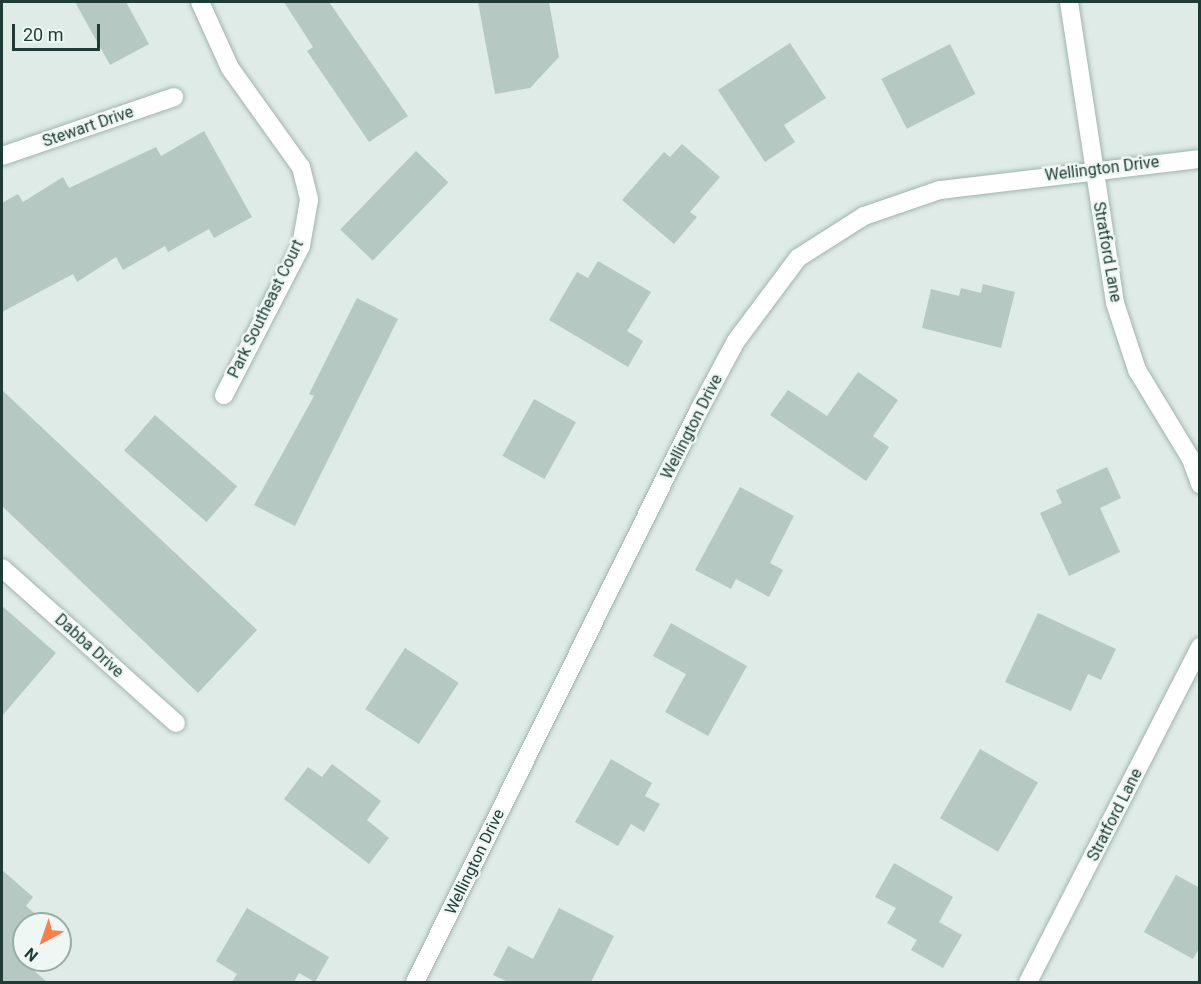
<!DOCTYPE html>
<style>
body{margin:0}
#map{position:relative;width:1201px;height:984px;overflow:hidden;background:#deebe6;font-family:Roboto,sans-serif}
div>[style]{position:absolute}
.building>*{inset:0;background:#b6c8c2;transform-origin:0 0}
.roads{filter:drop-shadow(0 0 2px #a1b3ad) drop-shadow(0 0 2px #a1b3ad)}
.street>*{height:18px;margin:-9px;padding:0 9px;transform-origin:9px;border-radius:9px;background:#fff}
span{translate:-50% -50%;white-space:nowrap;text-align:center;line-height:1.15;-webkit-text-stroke:5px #eef7f3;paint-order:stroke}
.street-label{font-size:16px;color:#1e3b35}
.frame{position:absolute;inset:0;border:3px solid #1e3b35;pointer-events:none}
.north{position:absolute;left:12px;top:912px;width:60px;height:60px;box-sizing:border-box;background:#eef7f3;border:2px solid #9baca7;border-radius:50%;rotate:220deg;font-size:16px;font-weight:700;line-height:24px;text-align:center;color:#1e3b35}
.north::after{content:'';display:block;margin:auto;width:21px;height:27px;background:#fb7e4b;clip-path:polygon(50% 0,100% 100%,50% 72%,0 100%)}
.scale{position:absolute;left:12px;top:24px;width:88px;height:27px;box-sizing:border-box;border:3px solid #1e3b35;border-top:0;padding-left:8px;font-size:18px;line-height:21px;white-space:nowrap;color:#1e3b35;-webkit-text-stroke:4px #eef7f3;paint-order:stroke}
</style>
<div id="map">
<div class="building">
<i style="clip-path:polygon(75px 2px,126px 2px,149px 44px,110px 65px)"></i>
<i style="clip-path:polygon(284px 2px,329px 2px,408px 116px,369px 142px,307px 51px,313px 47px)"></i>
<i style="clip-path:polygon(478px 2px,549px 2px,559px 57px,530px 88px,495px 94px)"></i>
<i style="clip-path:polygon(790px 43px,826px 98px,784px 125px,795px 142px,765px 162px,718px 90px)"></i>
<i style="left:950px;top:44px;width:56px;height:77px;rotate:63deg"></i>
<i style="clip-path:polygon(204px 131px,252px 217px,214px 238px,209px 229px,168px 252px,165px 246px,123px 270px,116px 257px,77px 282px,73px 274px,2px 312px,2px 203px,18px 194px,23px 202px,63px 177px,69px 188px,156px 147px,161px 156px)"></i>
<i style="clip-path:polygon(682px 144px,720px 177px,690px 212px,697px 217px,674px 244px,622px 200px,664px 152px,670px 157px)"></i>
<i style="left:416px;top:151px;width:45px;height:109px;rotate:44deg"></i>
<i style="clip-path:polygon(598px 261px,651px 292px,627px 331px,643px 341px,628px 367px,549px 320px,577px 272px,588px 278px)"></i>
<i style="clip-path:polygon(983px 284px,1015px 292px,1001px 348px,922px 328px,931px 289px,959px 296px,961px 288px,981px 293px)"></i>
<i style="clip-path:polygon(357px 298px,398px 319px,295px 526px,254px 505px,314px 396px,309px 394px)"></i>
<i style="clip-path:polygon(858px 372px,898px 400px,873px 436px,889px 447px,866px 481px,770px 415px,788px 390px,827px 416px)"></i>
<i style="clip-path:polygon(2px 390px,257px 630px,198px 693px,2px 506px)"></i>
<i style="left:534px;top:399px;width:48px;height:65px;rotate:29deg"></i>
<i style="left:155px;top:415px;width:109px;height:47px;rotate:41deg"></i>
<i style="clip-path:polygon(1107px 467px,1121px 498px,1100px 508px,1120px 552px,1069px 576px,1040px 513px,1062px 503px,1056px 490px)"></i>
<i style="clip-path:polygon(740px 487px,794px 516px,770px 563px,783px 570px,769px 597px,736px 579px,731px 589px,695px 570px)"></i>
<i style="clip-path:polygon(2px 606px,56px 653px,2px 716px)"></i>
<i style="clip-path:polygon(1038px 613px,1116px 649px,1101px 680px,1088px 674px,1071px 711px,1005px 682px)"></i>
<i style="clip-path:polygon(671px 623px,747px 666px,708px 736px,665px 712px,686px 674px,653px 656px)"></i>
<i style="left:405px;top:648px;width:64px;height:73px;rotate:33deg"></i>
<i style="left:980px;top:749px;width:67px;height:80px;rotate:30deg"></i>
<i style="clip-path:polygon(611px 759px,652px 783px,645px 796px,660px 804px,644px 832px,631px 824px,618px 846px,575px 822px)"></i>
<i style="clip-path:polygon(332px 764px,381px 801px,367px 820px,389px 838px,369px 864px,284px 799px,308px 767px,322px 777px)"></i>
<i style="clip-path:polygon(894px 863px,953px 897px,939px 922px,962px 935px,943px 968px,911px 950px,917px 940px,887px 923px,896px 908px,875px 897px)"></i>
<i style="clip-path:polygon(2px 870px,33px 897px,26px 906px,47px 924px,24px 924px,24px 962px,47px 982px,2px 982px)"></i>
<i style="clip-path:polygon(1176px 875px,1200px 888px,1200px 947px,1193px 959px,1144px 932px)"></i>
<i style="clip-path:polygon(247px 908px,329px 957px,315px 982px,299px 973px,294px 982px,232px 982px,237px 974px,216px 961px)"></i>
<i style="clip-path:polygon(559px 908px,614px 936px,591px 982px,508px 982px,493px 975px,508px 946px,533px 959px)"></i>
</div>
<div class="roads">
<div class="street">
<i style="left:200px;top:2px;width:72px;rotate:65.6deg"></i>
<i style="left:230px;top:68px;width:122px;rotate:54.4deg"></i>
<i style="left:301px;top:167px;width:34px;rotate:76deg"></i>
<i style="left:309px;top:200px;width:47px;rotate:99.9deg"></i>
<i style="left:301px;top:246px;width:168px;rotate:117.3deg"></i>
<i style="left:1069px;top:2px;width:304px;rotate:81.3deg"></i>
<i style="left:1115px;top:303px;width:71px;rotate:71.8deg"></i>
<i style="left:1137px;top:370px;width:104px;rotate:58.8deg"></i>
<i style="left:1191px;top:459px;width:27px;rotate:70deg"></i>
<i style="left:2px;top:156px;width:182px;rotate:-18.9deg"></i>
<i style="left:2px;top:568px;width:233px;rotate:41.7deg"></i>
<i style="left:415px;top:982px;width:639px;rotate:-63.6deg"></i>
<i style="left:699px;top:410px;width:78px;rotate:-61.8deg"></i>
<i style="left:736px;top:341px;width:104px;rotate:-53.2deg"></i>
<i style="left:798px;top:258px;width:78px;rotate:-32.5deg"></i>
<i style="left:864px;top:216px;width:80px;rotate:-18.9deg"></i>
<i style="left:940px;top:190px;width:262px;rotate:-6.8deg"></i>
<i style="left:1028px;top:982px;width:377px;rotate:-62.8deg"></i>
</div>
</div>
<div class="street-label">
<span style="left:88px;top:127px;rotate:-19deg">Stewart Drive</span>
<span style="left:1102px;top:169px;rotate:-7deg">Wellington Drive</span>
<span style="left:1107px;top:252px;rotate:80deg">Stratford Lane</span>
<span style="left:266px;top:309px;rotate:-64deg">Park Southeast Court</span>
<span style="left:692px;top:427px;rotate:-63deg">Wellington Drive</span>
<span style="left:89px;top:646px;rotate:42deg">Dabba Drive</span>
<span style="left:1115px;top:815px;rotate:-63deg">Stratford Lane</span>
<span style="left:475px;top:862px;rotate:-64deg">Wellington Drive</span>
</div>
<div class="frame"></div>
<div class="north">N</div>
<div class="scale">20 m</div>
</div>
